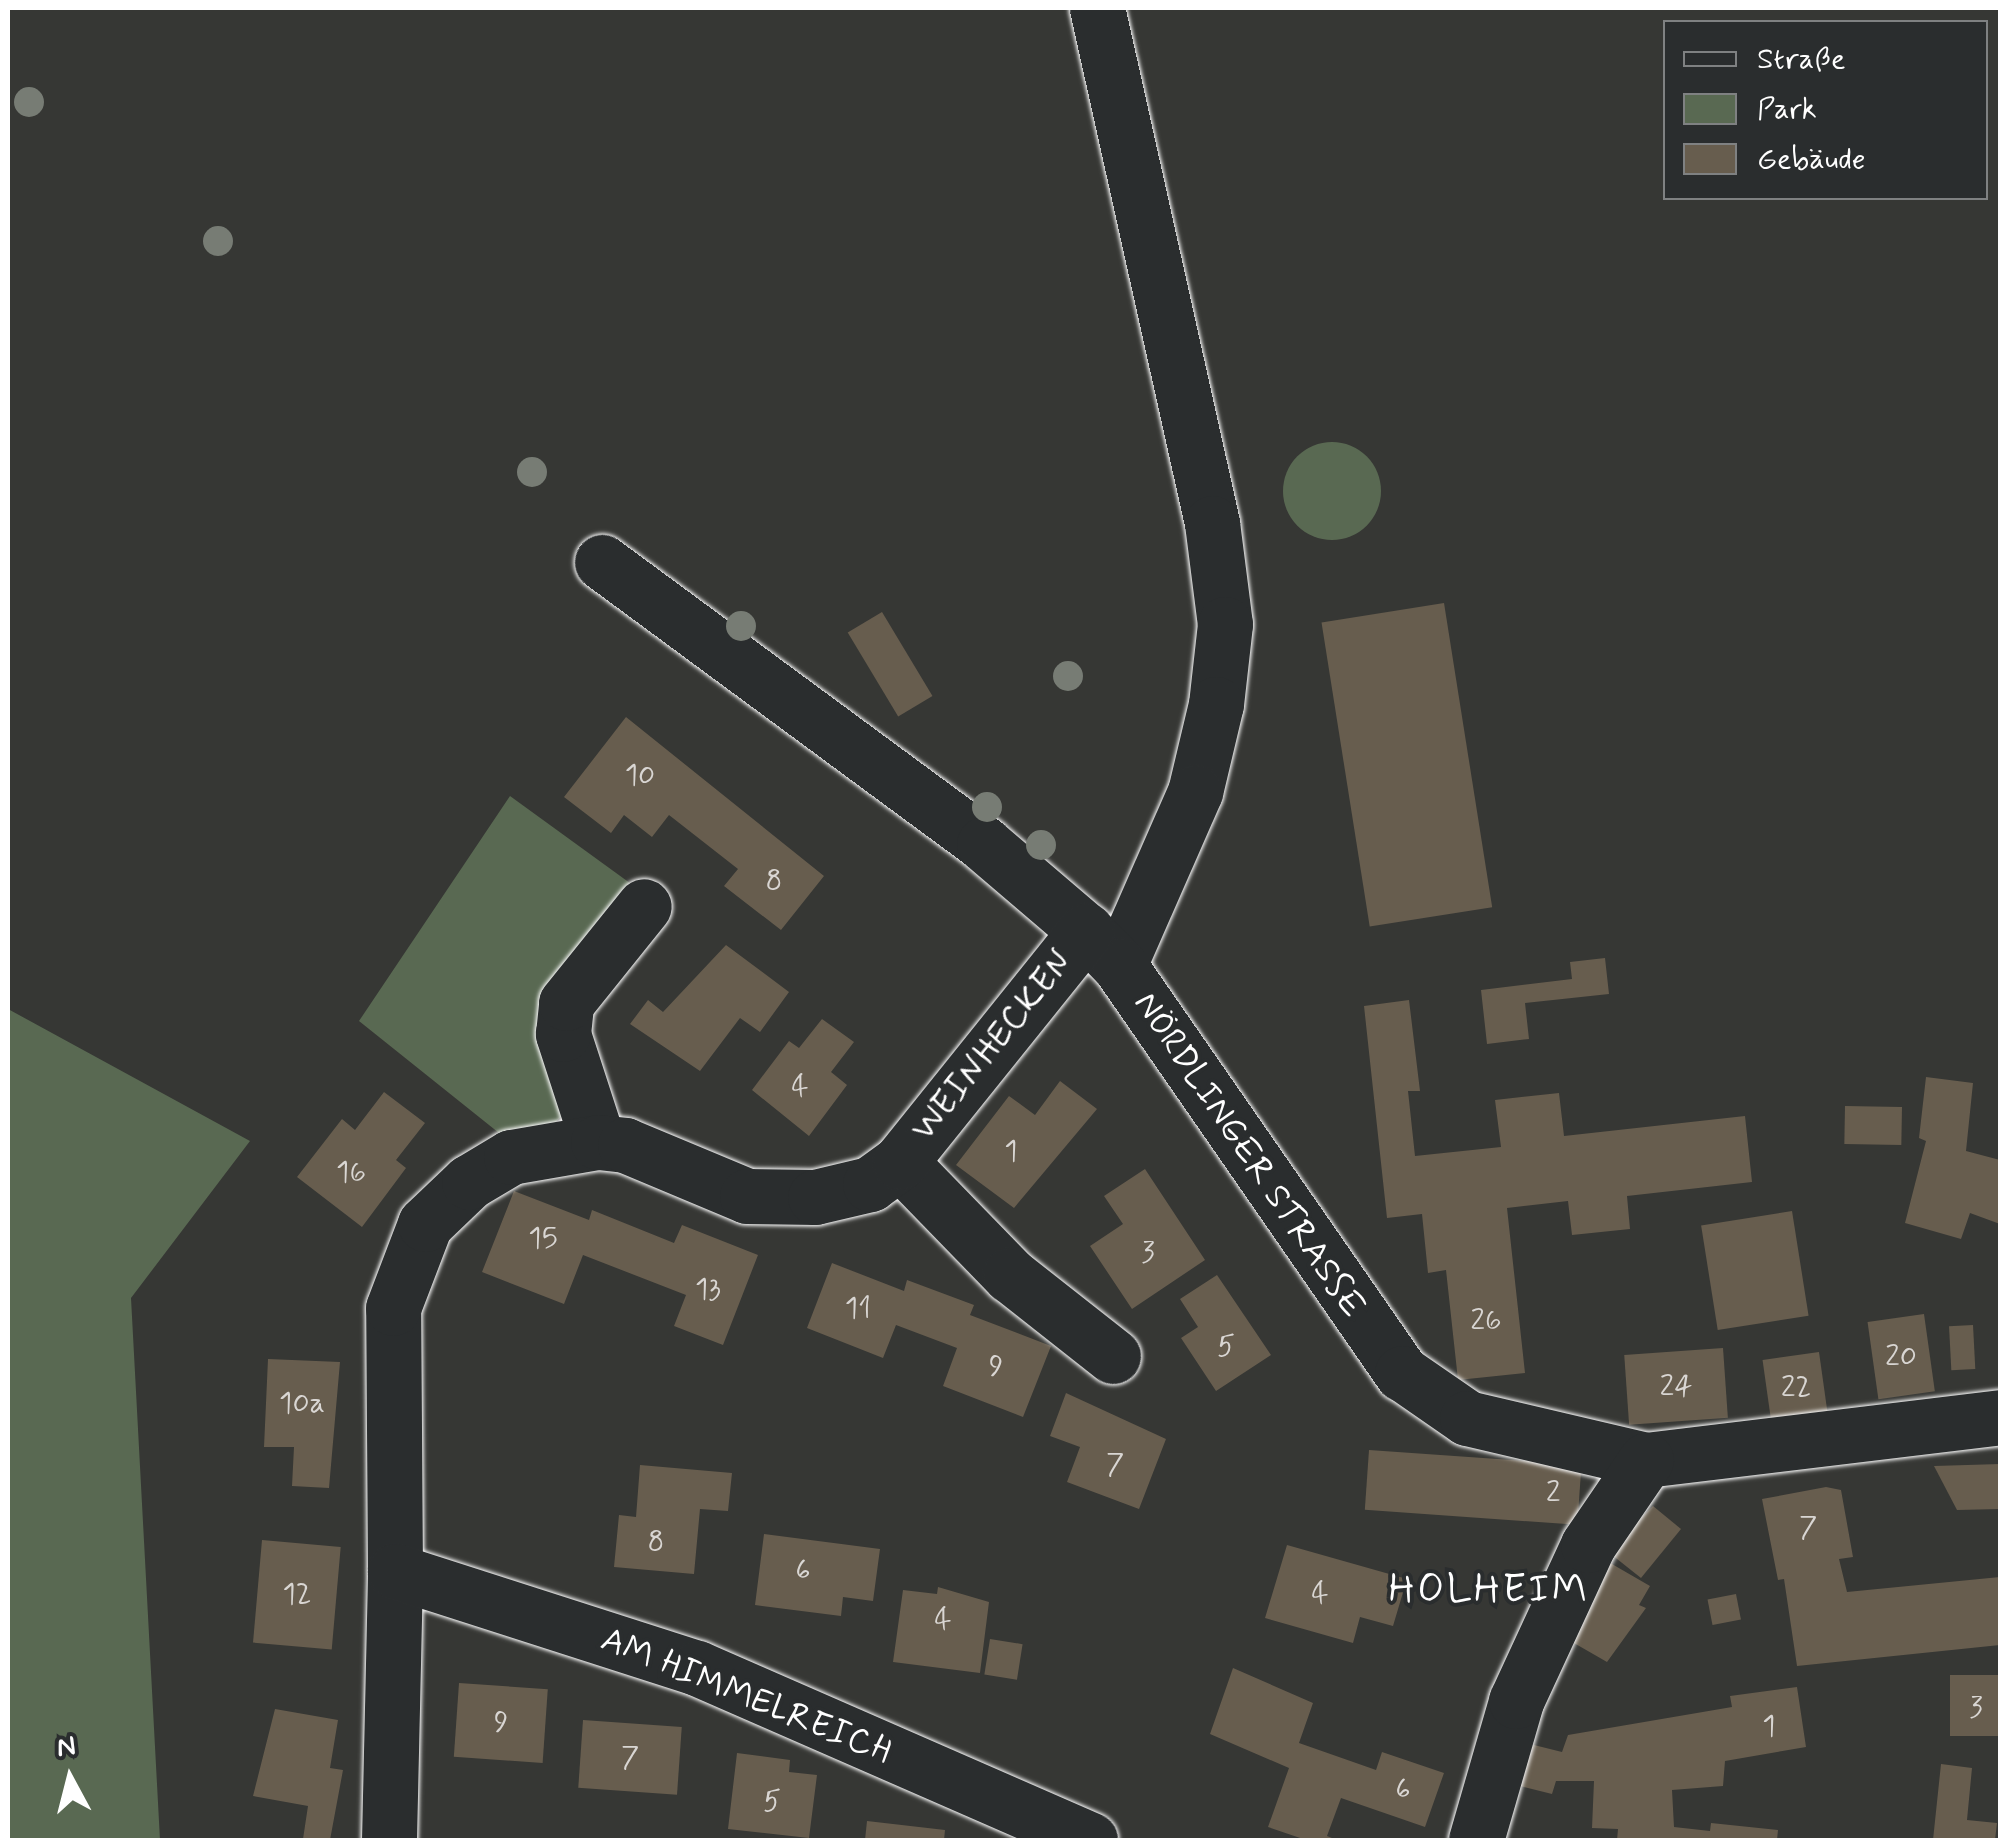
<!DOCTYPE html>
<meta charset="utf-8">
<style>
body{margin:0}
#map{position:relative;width:2008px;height:1848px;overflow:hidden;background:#363734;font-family:Mynerve,sans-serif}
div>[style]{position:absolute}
.green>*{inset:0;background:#596952}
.round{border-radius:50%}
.building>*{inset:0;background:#675d4e;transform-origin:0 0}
.roads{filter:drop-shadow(0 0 2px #fff) drop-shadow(0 0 2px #fff)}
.minor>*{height:55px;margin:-27.5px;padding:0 27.5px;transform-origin:27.5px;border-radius:27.5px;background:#2a2d2e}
.trees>*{width:30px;height:30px;margin:-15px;border-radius:50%;background:#777c74}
span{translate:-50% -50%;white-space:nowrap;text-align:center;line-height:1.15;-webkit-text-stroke:8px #2a2d2e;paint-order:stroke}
.number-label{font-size:30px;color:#d9d6d3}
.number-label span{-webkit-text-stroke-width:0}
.street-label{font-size:35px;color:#fff}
.quarter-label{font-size:40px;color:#fff;letter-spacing:2.5px}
.frame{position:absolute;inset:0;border:10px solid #fff;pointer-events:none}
.legend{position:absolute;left:1663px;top:20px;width:325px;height:180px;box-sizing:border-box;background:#2a2d2e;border:2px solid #7f8182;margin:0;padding:12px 18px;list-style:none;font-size:30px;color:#fff}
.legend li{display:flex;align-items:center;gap:20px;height:50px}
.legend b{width:50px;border:2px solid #7f8182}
.north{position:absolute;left:20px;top:1728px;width:100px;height:100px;-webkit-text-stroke:8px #2a2d2e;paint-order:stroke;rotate:353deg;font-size:28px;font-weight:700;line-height:40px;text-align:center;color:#fff}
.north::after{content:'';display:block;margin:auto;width:35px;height:45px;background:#fff;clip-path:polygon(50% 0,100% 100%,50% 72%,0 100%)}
</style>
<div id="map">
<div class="green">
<i class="round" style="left:1283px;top:442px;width:98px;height:98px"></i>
<i style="clip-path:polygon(510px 796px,634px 886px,541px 1014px,562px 1116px,548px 1129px,509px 1141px,359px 1021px)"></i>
<i style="clip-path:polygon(8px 1009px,250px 1141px,131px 1298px,160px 1840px,8px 1840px)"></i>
</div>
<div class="building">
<i style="left:1444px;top:603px;width:308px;height:124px;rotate:81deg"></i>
<i style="left:882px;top:612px;width:98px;height:40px;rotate:59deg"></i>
<i style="clip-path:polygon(626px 717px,824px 876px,781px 930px,724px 886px,738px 869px,669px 815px,652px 837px,624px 815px,611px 833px,564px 797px)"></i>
<i style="clip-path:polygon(726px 945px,789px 992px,760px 1032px,740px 1018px,700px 1071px,630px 1024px,648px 1000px,663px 1012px)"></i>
<i style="clip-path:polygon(1605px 958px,1609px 994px,1525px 1003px,1529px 1039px,1487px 1044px,1481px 990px,1572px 979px,1570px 962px)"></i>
<i style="clip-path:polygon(1409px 1000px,1420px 1091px,1408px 1091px,1415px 1156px,1501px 1147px,1495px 1100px,1559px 1093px,1564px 1136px,1745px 1116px,1752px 1182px,1627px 1196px,1630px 1229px,1572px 1235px,1568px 1201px,1507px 1208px,1525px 1373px,1458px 1380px,1446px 1270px,1428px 1273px,1422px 1214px,1387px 1218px,1364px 1006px)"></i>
<i style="clip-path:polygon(822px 1019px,854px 1042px,831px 1072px,847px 1085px,809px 1136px,752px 1090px,789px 1041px,799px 1048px)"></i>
<i style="clip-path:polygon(1926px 1077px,1973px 1083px,1966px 1151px,2000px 1160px,2000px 1224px,1970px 1213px,1961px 1239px,1905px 1223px,1926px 1141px,1919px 1138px)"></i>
<i style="clip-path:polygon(1060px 1081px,1097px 1109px,1014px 1208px,956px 1165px,1009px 1096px,1035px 1115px)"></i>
<i style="clip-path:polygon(384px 1092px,425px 1123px,396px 1160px,406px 1168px,362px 1227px,297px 1177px,342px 1119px,355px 1130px)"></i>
<i style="left:1845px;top:1106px;width:57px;height:38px;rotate:1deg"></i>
<i style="clip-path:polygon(1145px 1169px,1205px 1260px,1132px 1309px,1090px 1246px,1123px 1224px,1104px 1196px)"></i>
<i style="clip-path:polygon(514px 1191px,589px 1220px,592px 1210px,674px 1243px,682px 1225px,758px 1255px,723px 1345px,674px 1326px,686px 1295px,583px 1255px,564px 1304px,482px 1272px)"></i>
<i style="left:1792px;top:1211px;width:106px;height:92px;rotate:81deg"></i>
<i style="clip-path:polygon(832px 1263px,904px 1291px,907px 1280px,974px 1305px,970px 1315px,1051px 1346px,1023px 1417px,943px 1386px,957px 1348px,896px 1325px,883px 1358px,807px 1328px)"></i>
<i style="clip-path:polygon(1217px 1275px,1271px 1355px,1216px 1391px,1181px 1338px,1198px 1327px,1180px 1299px)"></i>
<i style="left:1924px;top:1314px;width:78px;height:57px;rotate:82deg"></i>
<i style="left:1973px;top:1325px;width:44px;height:24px;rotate:87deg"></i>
<i style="left:1723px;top:1348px;width:70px;height:99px;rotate:86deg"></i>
<i style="left:1819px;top:1352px;width:64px;height:57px;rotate:82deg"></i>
<i style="clip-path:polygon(268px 1359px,340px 1362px,329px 1488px,292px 1486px,294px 1447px,264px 1447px)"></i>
<i style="clip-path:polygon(1066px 1393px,1166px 1439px,1139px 1509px,1067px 1482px,1080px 1447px,1050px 1436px)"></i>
<i style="left:1369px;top:1450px;width:213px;height:60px;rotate:4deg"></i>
<i style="clip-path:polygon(2000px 1464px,2000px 1509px,1957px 1510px,1934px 1466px)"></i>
<i style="clip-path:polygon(640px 1465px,732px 1473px,728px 1511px,700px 1509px,694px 1574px,614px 1567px,619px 1515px,636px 1517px)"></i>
<i style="clip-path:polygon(1826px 1487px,1841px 1490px,1853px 1557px,1839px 1559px,1847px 1592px,2000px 1577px,2000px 1645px,1797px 1666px,1784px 1579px,1778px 1580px,1762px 1499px)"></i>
<i style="clip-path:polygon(1653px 1506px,1681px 1529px,1641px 1578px,1607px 1551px)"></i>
<i style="clip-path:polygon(764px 1534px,880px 1549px,873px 1601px,843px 1597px,841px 1616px,755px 1605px)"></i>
<i style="left:262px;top:1540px;width:79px;height:103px;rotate:5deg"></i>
<i style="clip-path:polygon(1287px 1545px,1407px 1579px,1393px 1626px,1360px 1617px,1353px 1643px,1265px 1618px)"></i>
<i style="clip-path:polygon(1605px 1560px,1650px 1586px,1639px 1605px,1646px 1608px,1607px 1662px,1560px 1635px)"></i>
<i style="clip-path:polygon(938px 1587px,989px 1602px,980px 1673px,893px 1662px,903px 1590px,937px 1594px)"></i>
<i style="left:1736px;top:1594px;width:26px;height:29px;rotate:79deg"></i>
<i style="left:990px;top:1639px;width:33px;height:36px;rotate:9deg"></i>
<i style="clip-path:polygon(1233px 1668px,1313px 1703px,1299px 1743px,1376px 1770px,1382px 1752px,1444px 1773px,1425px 1827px,1341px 1798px,1327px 1836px,1337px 1840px,1306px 1840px,1268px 1827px,1289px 1768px,1210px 1734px)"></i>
<i style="left:2000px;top:1675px;width:61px;height:50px;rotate:90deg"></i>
<i style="left:459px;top:1683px;width:89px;height:74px;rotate:4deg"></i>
<i style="clip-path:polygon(1797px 1687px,1806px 1747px,1725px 1761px,1723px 1786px,1672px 1790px,1674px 1827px,1710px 1831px,1711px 1823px,1778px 1830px,1777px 1840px,1617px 1840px,1618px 1829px,1592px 1828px,1594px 1781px,1556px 1781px,1552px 1794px,1520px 1786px,1530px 1744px,1562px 1752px,1568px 1735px,1732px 1707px,1730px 1696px)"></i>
<i style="clip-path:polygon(275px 1709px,338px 1720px,330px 1768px,343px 1770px,330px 1840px,303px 1839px,308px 1806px,253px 1796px)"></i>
<i style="left:583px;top:1720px;width:99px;height:68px;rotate:4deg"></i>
<i style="clip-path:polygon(737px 1753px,790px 1760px,789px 1772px,817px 1775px,809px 1838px,728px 1829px)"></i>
<i style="clip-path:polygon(1941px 1764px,1972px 1768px,1967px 1820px,1997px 1823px,1995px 1840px,1933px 1840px)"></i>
<i style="clip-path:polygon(867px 1821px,945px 1830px,944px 1840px,865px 1840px)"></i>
</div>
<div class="roads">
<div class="minor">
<i style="left:1097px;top:8px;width:528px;rotate:77.41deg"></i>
<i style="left:1212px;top:523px;width:102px;rotate:82.7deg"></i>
<i style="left:1225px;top:624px;width:81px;rotate:96.4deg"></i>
<i style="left:1216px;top:704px;width:90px;rotate:103.4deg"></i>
<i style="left:1195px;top:792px;width:189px;rotate:113.7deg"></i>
<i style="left:602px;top:562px;width:475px;rotate:36.4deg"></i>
<i style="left:984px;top:844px;width:134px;rotate:40.5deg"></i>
<i style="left:1086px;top:931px;width:47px;rotate:45.9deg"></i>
<i style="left:1119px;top:965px;width:497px;rotate:55.3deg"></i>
<i style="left:1402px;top:1373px;width:79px;rotate:34.7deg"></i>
<i style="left:1467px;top:1418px;width:184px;rotate:13.2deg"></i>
<i style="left:1646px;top:1460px;width:357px;rotate:-6.9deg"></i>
<i style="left:598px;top:1142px;width:114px;rotate:-108deg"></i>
<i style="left:563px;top:1034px;width:31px;rotate:-84deg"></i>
<i style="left:566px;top:1003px;width:124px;rotate:-51.2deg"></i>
<i style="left:900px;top:1162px;width:158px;rotate:45.8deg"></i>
<i style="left:1010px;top:1275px;width:131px;rotate:38.2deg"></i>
<i style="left:395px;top:1571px;width:263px;rotate:-90.4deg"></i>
<i style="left:393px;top:1308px;width:90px;rotate:-69.1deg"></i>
<i style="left:425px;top:1224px;width:61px;rotate:-43.7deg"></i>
<i style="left:469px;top:1182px;width:49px;rotate:-30.8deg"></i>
<i style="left:511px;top:1157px;width:88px;rotate:-9.8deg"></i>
<i style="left:598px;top:1142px;width:27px;rotate:6deg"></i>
<i style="left:625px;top:1145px;width:132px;rotate:22.7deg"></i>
<i style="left:747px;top:1196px;width:68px;rotate:0.8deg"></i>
<i style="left:815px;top:1197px;width:57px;rotate:-13.3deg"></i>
<i style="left:870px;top:1184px;width:37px;rotate:-36deg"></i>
<i style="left:900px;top:1162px;width:297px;rotate:-51.2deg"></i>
<i style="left:389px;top:1840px;width:269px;rotate:-88.7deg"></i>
<i style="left:395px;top:1571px;width:317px;rotate:17.8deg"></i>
<i style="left:697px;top:1668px;width:429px;rotate:23.6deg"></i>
<i style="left:1476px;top:1840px;width:145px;rotate:-73.9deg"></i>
<i style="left:1516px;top:1701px;width:172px;rotate:-65.2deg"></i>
<i style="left:1588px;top:1545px;width:103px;rotate:-55.7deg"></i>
</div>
</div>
<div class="trees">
<i style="left:29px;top:102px"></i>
<i style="left:218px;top:241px"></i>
<i style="left:532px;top:472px"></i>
<i style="left:741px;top:626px"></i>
<i style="left:1068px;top:676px"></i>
<i style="left:987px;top:807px"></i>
<i style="left:1041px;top:845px"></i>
</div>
<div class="number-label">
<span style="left:640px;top:776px">10</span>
<span style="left:774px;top:881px">8</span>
<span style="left:800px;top:1087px">4</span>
<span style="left:1011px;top:1152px">1</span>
<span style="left:351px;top:1173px">16</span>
<span style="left:543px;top:1239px">15</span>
<span style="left:1148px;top:1253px">3</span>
<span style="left:708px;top:1290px">13</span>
<span style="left:858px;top:1309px">11</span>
<span style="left:1486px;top:1321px">26</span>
<span style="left:1226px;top:1347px">5</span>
<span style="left:1901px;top:1357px">20</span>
<span style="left:996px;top:1367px">9</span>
<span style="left:1676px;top:1387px">24</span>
<span style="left:1796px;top:1388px">22</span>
<span style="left:302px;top:1404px">10a</span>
<span style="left:1115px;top:1465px">7</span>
<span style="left:1553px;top:1493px">2</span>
<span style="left:1808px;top:1528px">7</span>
<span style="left:656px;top:1542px">8</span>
<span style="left:803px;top:1571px">6</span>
<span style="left:1320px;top:1594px">4</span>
<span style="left:297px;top:1595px">12</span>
<span style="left:943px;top:1620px">4</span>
<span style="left:1976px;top:1708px">3</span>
<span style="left:501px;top:1723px">9</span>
<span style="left:1769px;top:1727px">1</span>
<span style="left:630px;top:1758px">7</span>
<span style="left:1403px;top:1790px">6</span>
<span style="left:772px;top:1802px">5</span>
</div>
<div class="street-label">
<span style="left:992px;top:1046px;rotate:-51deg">WEINHECKEN</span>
<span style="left:1249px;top:1155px;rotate:56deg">NÖRDLINGER STRASSE</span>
<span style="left:746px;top:1696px;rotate:22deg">AM HIMMELREICH</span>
</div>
<div class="quarter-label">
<span style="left:1489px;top:1590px">HOLHEIM</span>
</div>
<div class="frame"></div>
<ul class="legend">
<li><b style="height:12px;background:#2a2d2e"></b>Straße</li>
<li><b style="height:28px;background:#596952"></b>Park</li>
<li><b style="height:28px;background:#675d4e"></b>Gebäude</li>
</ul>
<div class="north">N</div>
</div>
